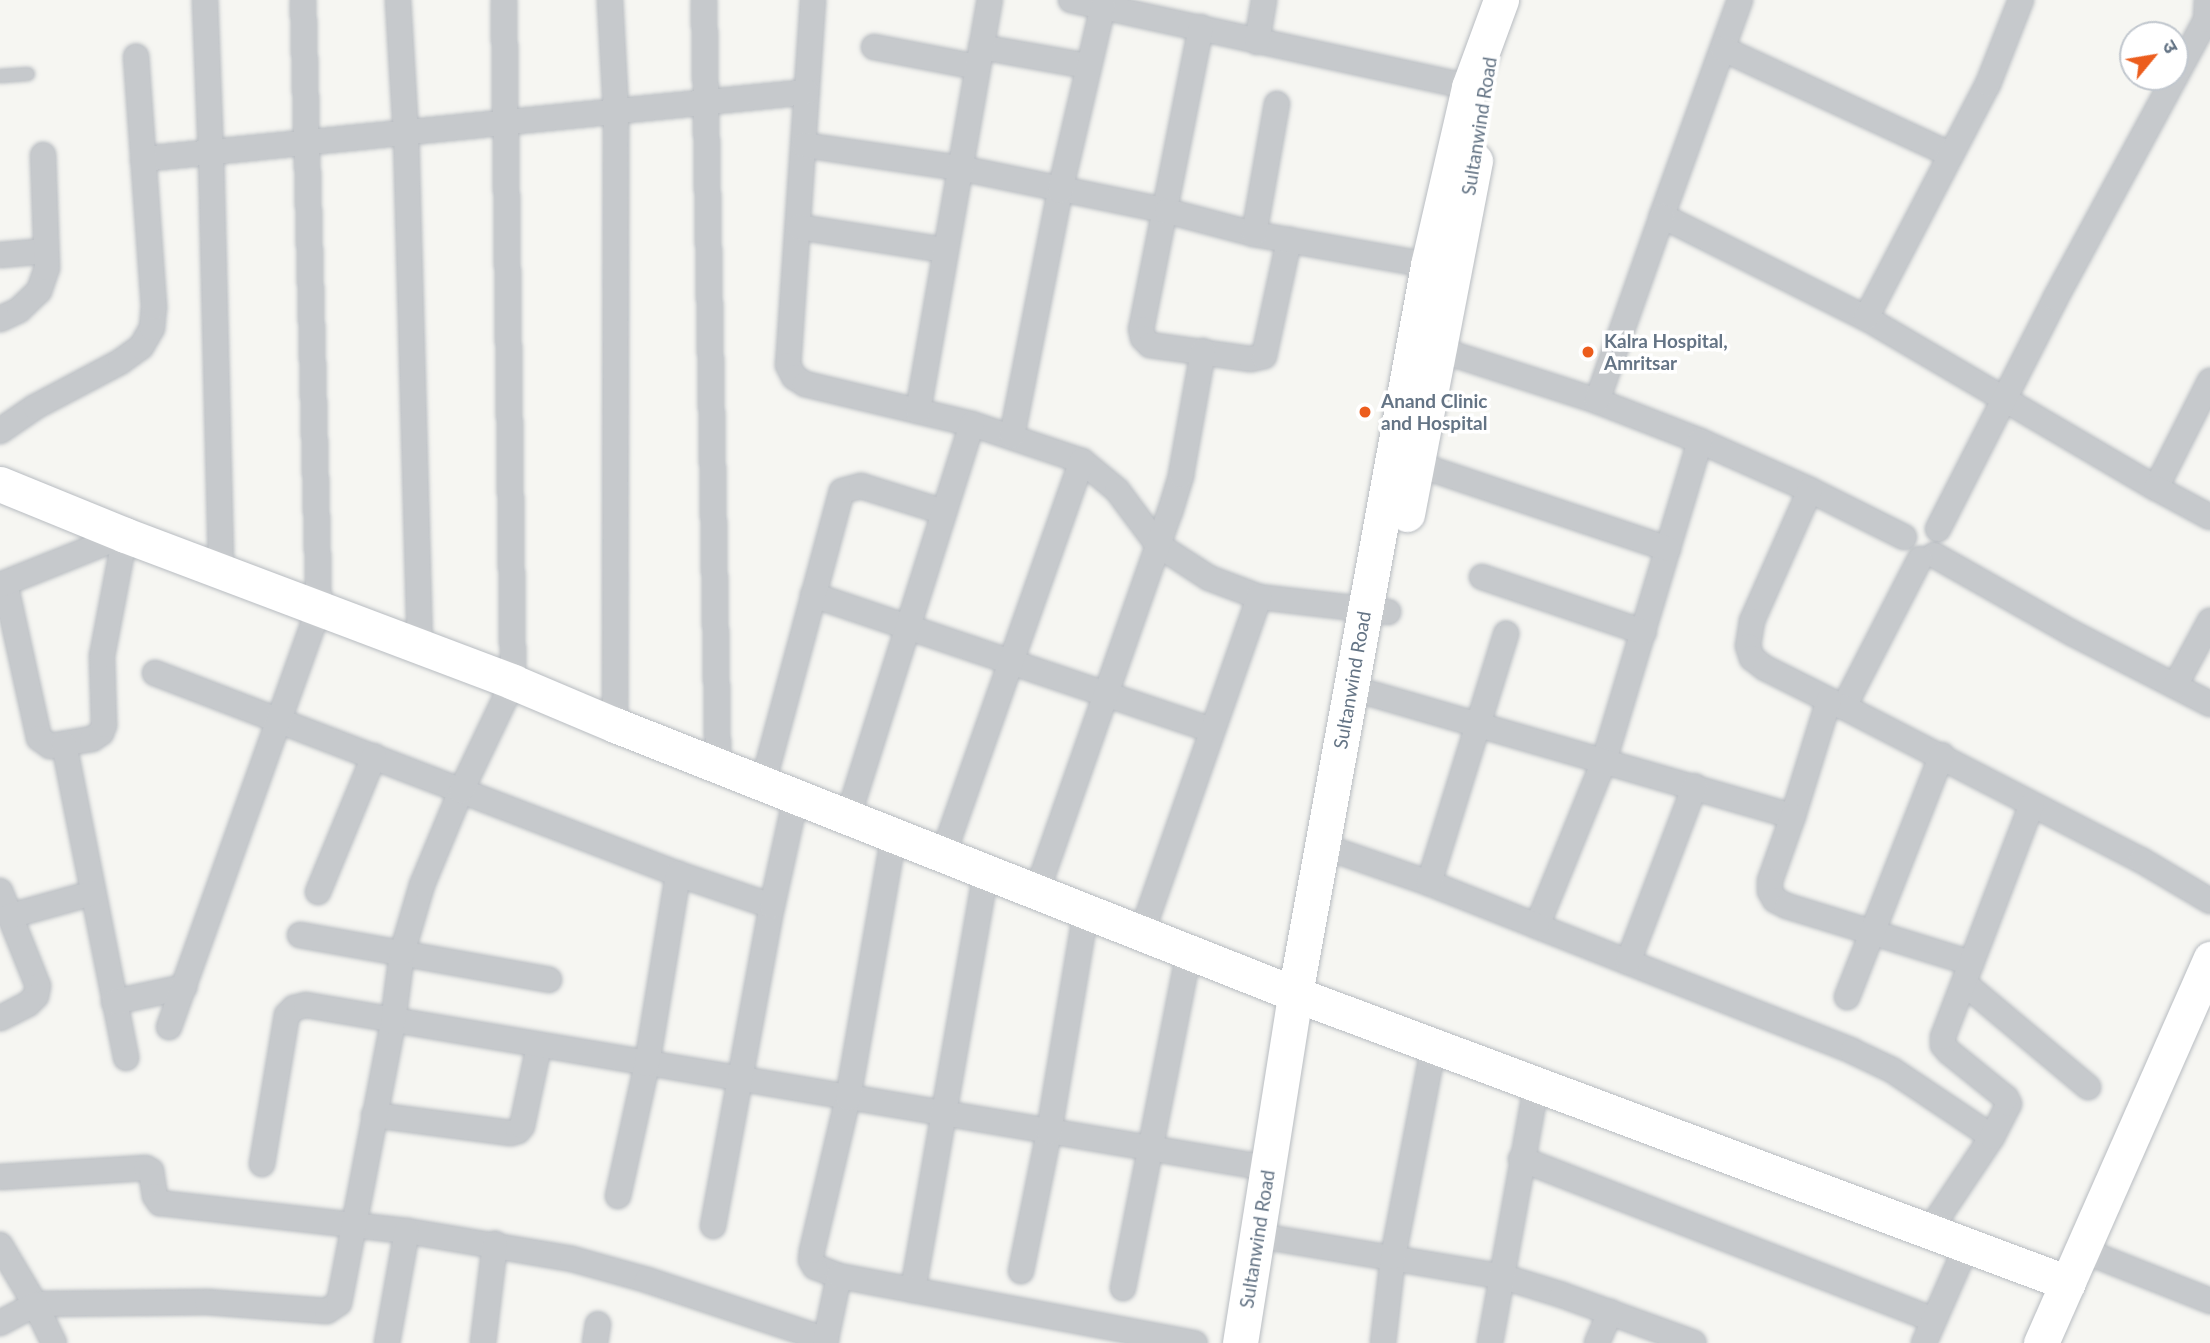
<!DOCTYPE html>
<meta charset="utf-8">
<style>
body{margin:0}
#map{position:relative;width:2210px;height:1343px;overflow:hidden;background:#f6f6f2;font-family:Lato,"Noto Sans Devanagari",sans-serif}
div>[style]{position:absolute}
.roads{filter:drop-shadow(0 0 2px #b8bcc1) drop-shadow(0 0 2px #b8bcc1)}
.lane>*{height:12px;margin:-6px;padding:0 6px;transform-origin:6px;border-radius:6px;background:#c6c9cc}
.street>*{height:24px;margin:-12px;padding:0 12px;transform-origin:12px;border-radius:12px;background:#c6c9cc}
.secondary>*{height:35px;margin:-17.5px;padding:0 17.5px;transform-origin:17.5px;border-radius:17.5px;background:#fff}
.dots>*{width:19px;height:19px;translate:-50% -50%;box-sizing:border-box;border:4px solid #fff;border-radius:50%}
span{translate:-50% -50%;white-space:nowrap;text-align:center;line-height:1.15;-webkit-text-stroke:7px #fff;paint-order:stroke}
.street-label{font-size:19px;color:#647485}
.poi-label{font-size:19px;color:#647485;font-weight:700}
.left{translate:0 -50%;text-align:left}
.north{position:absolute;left:2119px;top:21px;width:70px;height:70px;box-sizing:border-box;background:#fff;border:2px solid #c1c7ce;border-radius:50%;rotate:60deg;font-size:19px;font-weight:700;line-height:28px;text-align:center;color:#647485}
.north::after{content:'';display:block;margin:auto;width:24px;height:32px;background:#ec5d1d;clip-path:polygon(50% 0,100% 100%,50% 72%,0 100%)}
</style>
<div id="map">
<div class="roads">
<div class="lane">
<i style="left:0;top:76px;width:28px;rotate:-4deg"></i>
</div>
<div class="street">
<i style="left:205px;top:0;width:154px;rotate:87.8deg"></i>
<i style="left:211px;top:154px;width:416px;rotate:88.6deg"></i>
<i style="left:398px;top:0;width:133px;rotate:86.6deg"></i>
<i style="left:406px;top:133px;width:516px;rotate:88.45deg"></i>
<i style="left:610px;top:0;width:112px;rotate:86.9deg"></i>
<i style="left:616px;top:112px;width:613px;rotate:90.09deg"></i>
<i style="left:704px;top:0;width:766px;rotate:88.95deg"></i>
<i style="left:813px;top:0;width:366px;rotate:93.9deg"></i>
<i style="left:788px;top:365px;width:13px;rotate:63deg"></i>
<i style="left:794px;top:377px;width:13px;rotate:32deg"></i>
<i style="left:805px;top:384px;width:172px;rotate:13.5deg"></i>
<i style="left:972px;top:424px;width:116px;rotate:18.6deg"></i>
<i style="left:1082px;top:461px;width:45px;rotate:39.6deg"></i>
<i style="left:1117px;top:490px;width:69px;rotate:53.3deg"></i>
<i style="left:1158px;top:545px;width:61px;rotate:32.9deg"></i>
<i style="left:1209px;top:578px;width:53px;rotate:20.8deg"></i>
<i style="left:1259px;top:597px;width:130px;rotate:6.6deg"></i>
<i style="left:1071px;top:0;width:407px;rotate:12.3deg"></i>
<i style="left:1740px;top:0;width:230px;rotate:109.9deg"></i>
<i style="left:1662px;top:216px;width:228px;rotate:26.6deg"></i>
<i style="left:1866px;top:318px;width:336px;rotate:30.4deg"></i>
<i style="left:2156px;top:488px;width:120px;rotate:-63.2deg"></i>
<i style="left:1201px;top:27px;width:308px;rotate:101.2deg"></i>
<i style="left:1141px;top:329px;width:9px;rotate:77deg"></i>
<i style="left:1143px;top:338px;width:10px;rotate:45deg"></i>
<i style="left:1150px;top:345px;width:102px;rotate:7.9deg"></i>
<i style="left:1251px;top:359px;width:13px;rotate:-13deg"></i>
<i style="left:1264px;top:356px;width:119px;rotate:-77.8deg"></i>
<i style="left:1257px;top:42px;width:43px;rotate:-80.5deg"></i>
<i style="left:874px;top:47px;width:105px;rotate:11deg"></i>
<i style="left:981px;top:47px;width:109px;rotate:10.1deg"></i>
<i style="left:1723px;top:49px;width:251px;rotate:24.9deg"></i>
<i style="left:2175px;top:77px;width:65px;rotate:-61.5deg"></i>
<i style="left:2206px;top:20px;width:20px;rotate:-87deg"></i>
<i style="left:804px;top:145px;width:158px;rotate:8.4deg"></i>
<i style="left:960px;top:168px;width:211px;rotate:11.7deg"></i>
<i style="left:1167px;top:211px;width:90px;rotate:14.8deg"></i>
<i style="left:1254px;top:234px;width:177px;rotate:10.1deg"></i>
<i style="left:143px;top:159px;width:667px;rotate:-5.76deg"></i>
<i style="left:799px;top:227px;width:147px;rotate:9deg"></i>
<i style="left:1254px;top:234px;width:132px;rotate:-80deg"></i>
<i style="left:0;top:255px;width:46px;rotate:-5deg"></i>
<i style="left:1866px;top:318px;width:264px;rotate:-62.5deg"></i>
<i style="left:1988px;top:84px;width:90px;rotate:-68.6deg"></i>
<i style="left:0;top:319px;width:21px;rotate:-25deg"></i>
<i style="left:19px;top:310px;width:28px;rotate:-44deg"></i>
<i style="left:39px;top:291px;width:24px;rotate:-71deg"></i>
<i style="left:47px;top:268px;width:113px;rotate:-92deg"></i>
<i style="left:1425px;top:345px;width:181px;rotate:18deg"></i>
<i style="left:1597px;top:401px;width:110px;rotate:21.2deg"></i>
<i style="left:1700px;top:441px;width:120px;rotate:24deg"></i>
<i style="left:1810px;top:490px;width:105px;rotate:26.6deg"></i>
<i style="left:1597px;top:401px;width:196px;rotate:-70.6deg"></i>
<i style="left:918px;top:411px;width:417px;rotate:-80.1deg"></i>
<i style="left:0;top:431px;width:42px;rotate:-34.4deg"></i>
<i style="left:35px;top:407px;width:96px;rotate:-27.9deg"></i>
<i style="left:120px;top:362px;width:26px;rotate:-36deg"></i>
<i style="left:141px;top:347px;width:22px;rotate:-60deg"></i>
<i style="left:152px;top:328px;width:21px;rotate:-85deg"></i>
<i style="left:154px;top:307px;width:251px;rotate:-94.1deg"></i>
<i style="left:1012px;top:436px;width:250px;rotate:-78.9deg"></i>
<i style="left:1060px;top:191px;width:190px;rotate:-76.9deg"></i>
<i style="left:1700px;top:441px;width:334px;rotate:106.7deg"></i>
<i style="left:1604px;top:761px;width:178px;rotate:112.1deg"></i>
<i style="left:1537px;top:926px;width:339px;rotate:21.6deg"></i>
<i style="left:1852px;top:1051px;width:44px;rotate:25.4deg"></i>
<i style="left:1892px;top:1070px;width:120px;rotate:33.8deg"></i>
<i style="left:1992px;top:1137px;width:113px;rotate:123.8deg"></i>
<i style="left:1416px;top:464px;width:266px;rotate:18.6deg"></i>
<i style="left:2156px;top:488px;width:61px;rotate:28.2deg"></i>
<i style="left:1810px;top:490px;width:143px;rotate:113.9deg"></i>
<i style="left:1752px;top:621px;width:25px;rotate:99deg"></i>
<i style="left:1748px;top:646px;width:13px;rotate:72deg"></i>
<i style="left:1752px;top:658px;width:16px;rotate:38deg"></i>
<i style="left:1765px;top:668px;width:87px;rotate:26.6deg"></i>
<i style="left:1938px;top:529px;width:258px;rotate:-63deg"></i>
<i style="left:2055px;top:299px;width:252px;rotate:-61.6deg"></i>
<i style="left:1934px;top:555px;width:159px;rotate:29.5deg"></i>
<i style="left:2072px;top:633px;width:155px;rotate:27.2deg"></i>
<i style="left:1920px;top:559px;width:166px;rotate:117.2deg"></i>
<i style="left:1844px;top:707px;width:334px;rotate:27.3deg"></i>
<i style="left:2141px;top:860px;width:80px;rotate:30.7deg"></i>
<i style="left:1482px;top:577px;width:171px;rotate:18.8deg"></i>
<i style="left:5px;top:583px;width:159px;rotate:77.6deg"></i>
<i style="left:39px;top:738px;width:14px;rotate:36deg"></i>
<i style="left:50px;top:746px;width:43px;rotate:-9.5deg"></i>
<i style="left:92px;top:739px;width:11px;rotate:-34deg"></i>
<i style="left:101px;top:733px;width:9px;rotate:-69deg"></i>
<i style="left:104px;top:725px;width:69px;rotate:-91.7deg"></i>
<i style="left:102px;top:656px;width:123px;rotate:-79.2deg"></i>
<i style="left:0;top:585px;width:135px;rotate:-21.8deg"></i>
<i style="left:813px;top:595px;width:421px;rotate:18.7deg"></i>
<i style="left:155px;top:673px;width:560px;rotate:21.02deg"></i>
<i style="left:678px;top:874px;width:99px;rotate:18.8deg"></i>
<i style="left:2175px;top:686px;width:74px;rotate:-61.7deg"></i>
<i style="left:1372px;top:694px;width:438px;rotate:16.2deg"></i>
<i style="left:1793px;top:816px;width:121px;rotate:-72.8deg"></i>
<i style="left:64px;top:744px;width:320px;rotate:78.8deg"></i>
<i style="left:763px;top:783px;width:302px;rotate:-74.9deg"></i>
<i style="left:842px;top:491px;width:20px;rotate:-15deg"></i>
<i style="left:861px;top:486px;width:87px;rotate:17.4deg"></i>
<i style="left:1793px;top:816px;width:69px;rotate:109.5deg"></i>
<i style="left:1770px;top:881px;width:10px;rotate:90deg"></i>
<i style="left:1770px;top:891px;width:10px;rotate:61deg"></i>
<i style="left:1775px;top:900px;width:13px;rotate:27deg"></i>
<i style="left:1787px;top:906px;width:193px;rotate:17.2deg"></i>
<i style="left:848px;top:817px;width:412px;rotate:-72.5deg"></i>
<i style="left:1340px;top:852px;width:94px;rotate:19.2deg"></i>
<i style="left:1429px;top:883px;width:116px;rotate:21.7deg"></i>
<i style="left:943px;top:855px;width:418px;rotate:-70.6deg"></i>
<i style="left:1429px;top:883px;width:261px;rotate:-72.8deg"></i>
<i style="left:0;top:891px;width:102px;rotate:68.2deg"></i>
<i style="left:38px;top:986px;width:10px;rotate:101deg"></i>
<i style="left:36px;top:996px;width:11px;rotate:135deg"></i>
<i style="left:28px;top:1004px;width:31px;rotate:153deg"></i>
<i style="left:1037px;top:891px;width:402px;rotate:-70.7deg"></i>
<i style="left:1170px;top:512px;width:39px;rotate:-73deg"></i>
<i style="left:1181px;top:475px;width:126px;rotate:-79.9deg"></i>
<i style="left:318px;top:892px;width:147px;rotate:-67.6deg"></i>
<i style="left:10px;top:916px;width:86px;rotate:-15.5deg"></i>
<i style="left:1142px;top:932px;width:355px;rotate:-70.7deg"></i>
<i style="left:300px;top:935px;width:253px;rotate:10.2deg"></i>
<i style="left:1628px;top:962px;width:188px;rotate:-69.2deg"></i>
<i style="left:1964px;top:983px;width:162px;rotate:40deg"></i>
<i style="left:1847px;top:997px;width:260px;rotate:-68.6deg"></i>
<i style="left:114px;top:1002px;width:72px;rotate:-12.1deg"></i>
<i style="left:169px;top:1027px;width:444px;rotate:-70.3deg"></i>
<i style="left:319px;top:609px;width:609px;rotate:-91.5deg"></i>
<i style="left:374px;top:1115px;width:138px;rotate:7.5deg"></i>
<i style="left:511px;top:1133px;width:7px;rotate:-16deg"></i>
<i style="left:518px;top:1131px;width:6px;rotate:-51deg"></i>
<i style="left:522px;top:1126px;width:82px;rotate:-78deg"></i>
<i style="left:1992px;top:1137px;width:37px;rotate:-63deg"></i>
<i style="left:2009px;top:1104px;width:7px;rotate:-117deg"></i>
<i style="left:2006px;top:1098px;width:73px;rotate:-141.1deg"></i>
<i style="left:1949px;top:1052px;width:9px;rotate:-131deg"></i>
<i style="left:1943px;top:1045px;width:8px;rotate:-90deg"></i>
<i style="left:1943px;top:1037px;width:249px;rotate:-69.1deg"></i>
<i style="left:1521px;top:1159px;width:443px;rotate:21.3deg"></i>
<i style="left:262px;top:1164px;width:151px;rotate:-80.5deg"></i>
<i style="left:287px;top:1015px;width:10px;rotate:-45deg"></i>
<i style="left:294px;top:1008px;width:12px;rotate:-14deg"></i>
<i style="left:306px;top:1005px;width:976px;rotate:9.62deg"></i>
<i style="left:0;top:1177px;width:146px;rotate:-3.5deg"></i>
<i style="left:146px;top:1168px;width:6px;rotate:31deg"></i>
<i style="left:151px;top:1171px;width:25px;rotate:81deg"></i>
<i style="left:155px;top:1196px;width:9px;rotate:54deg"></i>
<i style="left:160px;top:1203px;width:249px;rotate:6.5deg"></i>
<i style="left:407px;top:1231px;width:167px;rotate:9.6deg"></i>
<i style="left:572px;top:1259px;width:78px;rotate:15.6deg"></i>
<i style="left:647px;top:1280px;width:189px;rotate:18.5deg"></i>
<i style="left:618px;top:1196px;width:135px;rotate:-77.6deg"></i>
<i style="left:647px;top:1064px;width:193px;rotate:-80.7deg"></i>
<i style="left:713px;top:1226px;width:325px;rotate:-79.6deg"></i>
<i style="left:772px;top:906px;width:112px;rotate:-77.6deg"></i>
<i style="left:1278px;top:1239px;width:229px;rotate:9.5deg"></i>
<i style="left:1504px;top:1277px;width:61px;rotate:17.2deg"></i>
<i style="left:1562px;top:1295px;width:140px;rotate:20deg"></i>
<i style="left:0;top:1245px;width:69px;rotate:59.3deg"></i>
<i style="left:35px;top:1304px;width:172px;rotate:-0.7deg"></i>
<i style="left:207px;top:1302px;width:120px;rotate:4.3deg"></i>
<i style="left:327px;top:1311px;width:14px;rotate:-34deg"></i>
<i style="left:339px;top:1303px;width:286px;rotate:-79.1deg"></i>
<i style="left:393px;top:1022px;width:70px;rotate:-82.6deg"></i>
<i style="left:402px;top:953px;width:71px;rotate:-73.6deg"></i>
<i style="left:422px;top:885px;width:102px;rotate:-67.5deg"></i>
<i style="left:461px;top:791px;width:121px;rotate:-64.5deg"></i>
<i style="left:513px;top:682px;width:682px;rotate:-90.76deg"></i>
<i style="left:2082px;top:1250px;width:138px;rotate:21.7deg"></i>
<i style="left:1021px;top:1271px;width:142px;rotate:-78.6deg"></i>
<i style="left:1049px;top:1132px;width:225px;rotate:-80.5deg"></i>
<i style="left:839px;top:1276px;width:26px;rotate:-159deg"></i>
<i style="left:815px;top:1267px;width:8px;rotate:-120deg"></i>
<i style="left:811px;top:1260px;width:9px;rotate:-84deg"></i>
<i style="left:812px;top:1251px;width:157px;rotate:-76.8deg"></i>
<i style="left:848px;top:1098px;width:267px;rotate:-80.1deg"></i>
<i style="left:1123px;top:1288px;width:343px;rotate:-78.9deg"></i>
<i style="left:913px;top:1290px;width:423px;rotate:-80.1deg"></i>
<i style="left:0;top:1323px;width:40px;rotate:-28deg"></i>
<i style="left:35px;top:1304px;width:43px;rotate:64deg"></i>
<i style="left:387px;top:1343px;width:114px;rotate:-79.9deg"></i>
<i style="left:483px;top:1343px;width:100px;rotate:-83.1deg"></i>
<i style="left:595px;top:1343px;width:19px;rotate:-81deg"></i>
<i style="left:825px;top:1343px;width:68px;rotate:-78.2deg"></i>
<i style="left:839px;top:1276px;width:362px;rotate:10.7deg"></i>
<i style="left:1383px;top:1343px;width:87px;rotate:-83.4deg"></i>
<i style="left:1393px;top:1257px;width:217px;rotate:-79.1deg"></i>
<i style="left:1490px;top:1343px;width:264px;rotate:-79.8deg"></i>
<i style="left:1597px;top:1343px;width:34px;rotate:-67deg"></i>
<i style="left:1924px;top:1343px;width:107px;rotate:-66.3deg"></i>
</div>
<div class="secondary">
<i style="left:0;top:484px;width:135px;rotate:22.2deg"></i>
<i style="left:125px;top:535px;width:415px;rotate:20.7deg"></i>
<i style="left:513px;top:682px;width:111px;rotate:22.9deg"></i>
<i style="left:615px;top:725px;width:731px;rotate:21.58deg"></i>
<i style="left:1295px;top:994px;width:825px;rotate:20.5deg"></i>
<i style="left:1407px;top:514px;width:360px;rotate:-79.1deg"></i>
<i style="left:1240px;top:1343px;width:353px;rotate:-81deg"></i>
<i style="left:1295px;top:994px;width:741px;rotate:-79.66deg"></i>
<i style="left:1428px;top:265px;width:183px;rotate:-77deg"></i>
<i style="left:1469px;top:87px;width:93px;rotate:-69.8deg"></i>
<i style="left:2041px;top:1343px;width:420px;rotate:-66.2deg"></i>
</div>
</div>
<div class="dots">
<i style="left:1588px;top:352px;background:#ec5d1d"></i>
<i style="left:1365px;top:412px;background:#ec5d1d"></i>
</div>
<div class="street-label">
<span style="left:1479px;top:126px;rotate:-81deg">Sultanwind Road</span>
<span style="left:1352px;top:680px;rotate:-80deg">Sultanwind Road</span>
<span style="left:1257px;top:1239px;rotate:-81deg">Sultanwind Road</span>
</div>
<div class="poi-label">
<span class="left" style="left:1604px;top:352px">Kalra Hospital,<br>Amritsar</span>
<span class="left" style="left:1381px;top:412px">Anand Clinic<br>and Hospital</span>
</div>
<div class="north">उ</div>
</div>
